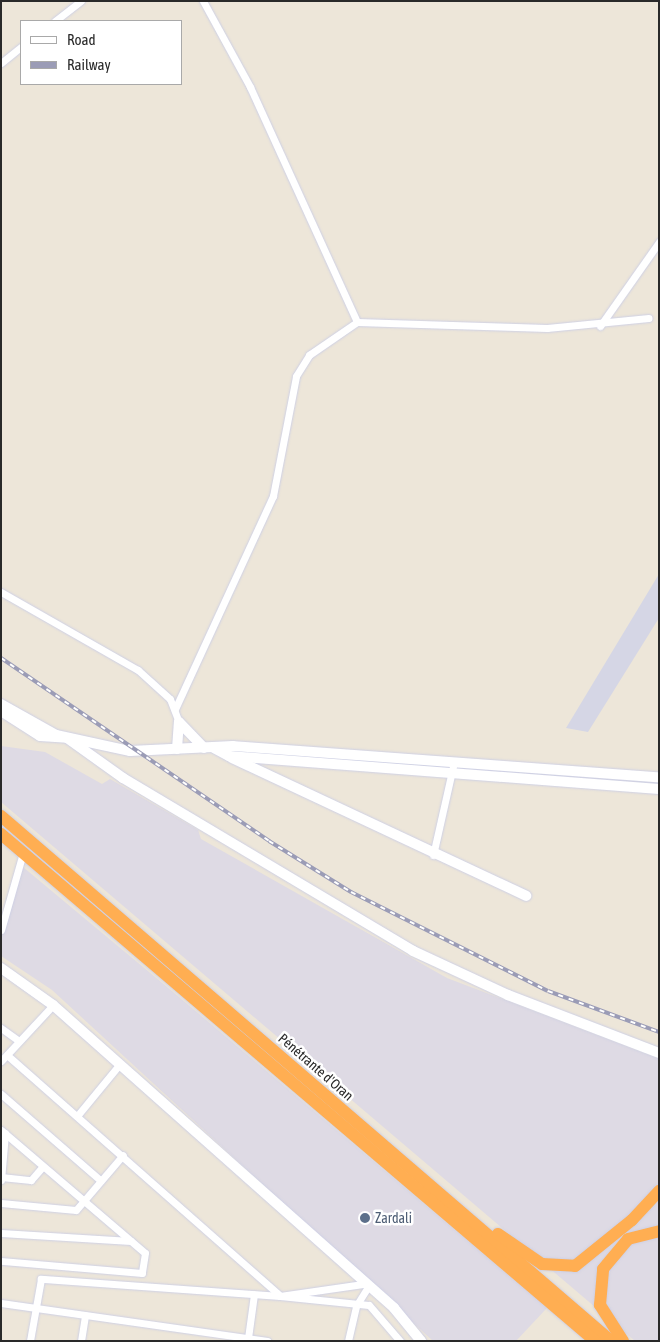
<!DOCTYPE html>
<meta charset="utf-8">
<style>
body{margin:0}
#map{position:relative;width:660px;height:1342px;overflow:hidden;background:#ede6d9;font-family:"Asap Condensed",sans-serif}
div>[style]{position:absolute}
.industrial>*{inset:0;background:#dedae4}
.airport>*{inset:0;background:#d5d6e5}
.roads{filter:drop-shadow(0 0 1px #ced0e4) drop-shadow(0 0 1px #ced0e4)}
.street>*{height:7px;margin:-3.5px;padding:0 3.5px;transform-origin:3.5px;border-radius:3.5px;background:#fff}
.secondary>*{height:10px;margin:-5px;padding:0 5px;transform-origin:5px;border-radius:5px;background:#fff}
.highway>*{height:12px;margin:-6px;padding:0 6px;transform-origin:6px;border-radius:6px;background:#ffae52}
.rail>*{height:4px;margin-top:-2px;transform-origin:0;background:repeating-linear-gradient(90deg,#fff 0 5.5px,#9b9cb6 0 11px);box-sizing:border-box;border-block:1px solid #9b9cb6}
.dots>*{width:14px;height:14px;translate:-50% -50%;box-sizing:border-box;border:2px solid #fff;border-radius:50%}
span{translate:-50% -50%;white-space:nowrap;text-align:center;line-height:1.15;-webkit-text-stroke:5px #fff;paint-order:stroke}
.street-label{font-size:14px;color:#292929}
.service-label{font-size:14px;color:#4e5e75}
.left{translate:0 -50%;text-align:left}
.frame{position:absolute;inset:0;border:2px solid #292929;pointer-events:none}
.legend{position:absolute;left:20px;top:20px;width:162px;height:65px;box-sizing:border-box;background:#fff;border:1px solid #a9a9a9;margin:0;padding:6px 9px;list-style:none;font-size:15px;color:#292929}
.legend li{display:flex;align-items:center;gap:10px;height:25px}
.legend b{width:25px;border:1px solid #a9a9a9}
</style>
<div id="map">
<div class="industrial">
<i style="clip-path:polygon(1px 746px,45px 752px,102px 784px,110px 779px,198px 830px,201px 839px,447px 978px,659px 1059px,659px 1341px,635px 1341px,1px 802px)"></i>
<i style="clip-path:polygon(17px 862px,173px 992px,547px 1308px,516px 1341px,433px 1341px,52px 990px,1px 956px,1px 929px)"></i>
</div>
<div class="airport">
<i style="clip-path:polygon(659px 574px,659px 618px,588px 732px,566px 728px)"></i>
</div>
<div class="roads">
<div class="street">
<i style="left:203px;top:1px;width:98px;rotate:61.3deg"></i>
<i style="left:250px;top:87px;width:258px;rotate:65.5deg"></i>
<i style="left:55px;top:21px;width:33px;rotate:-38deg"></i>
<i style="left:1px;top:63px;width:26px;rotate:-39deg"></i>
<i style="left:600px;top:326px;width:103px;rotate:-54.9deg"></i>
<i style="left:1px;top:592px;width:158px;rotate:29.7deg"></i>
<i style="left:138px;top:670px;width:43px;rotate:42.2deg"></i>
<i style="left:170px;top:699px;width:25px;rotate:69deg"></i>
<i style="left:175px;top:709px;width:234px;rotate:-65.3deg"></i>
<i style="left:273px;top:496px;width:122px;rotate:-79.1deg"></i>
<i style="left:296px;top:376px;width:25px;rotate:-58deg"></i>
<i style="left:309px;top:355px;width:58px;rotate:-34.5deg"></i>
<i style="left:357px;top:322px;width:190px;rotate:1.8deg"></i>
<i style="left:547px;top:328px;width:102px;rotate:-5.6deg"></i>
<i style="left:433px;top:855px;width:95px;rotate:-77.3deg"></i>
<i style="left:1px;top:930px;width:80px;rotate:-74.1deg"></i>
<i style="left:1px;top:1028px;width:22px;rotate:36deg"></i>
<i style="left:7px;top:1055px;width:364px;rotate:41.4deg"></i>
<i style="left:280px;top:1296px;width:240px;rotate:-175.9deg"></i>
<i style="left:41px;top:1279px;width:63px;rotate:100.1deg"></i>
<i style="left:1px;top:1061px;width:76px;rotate:-47.1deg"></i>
<i style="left:1px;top:1094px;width:131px;rotate:41deg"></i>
<i style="left:77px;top:1116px;width:66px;rotate:-50.5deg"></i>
<i style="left:1px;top:1130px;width:189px;rotate:40.5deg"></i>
<i style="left:145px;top:1253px;width:20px;rotate:99deg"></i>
<i style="left:142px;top:1273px;width:142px;rotate:-175.1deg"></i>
<i style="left:1px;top:1177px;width:30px;rotate:6deg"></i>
<i style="left:31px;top:1180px;width:18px;rotate:-49deg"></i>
<i style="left:1px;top:1180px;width:47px;rotate:-85.1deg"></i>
<i style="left:1px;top:1203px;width:75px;rotate:5.3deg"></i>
<i style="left:76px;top:1210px;width:72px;rotate:-49.5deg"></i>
<i style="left:1px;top:1233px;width:130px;rotate:3.5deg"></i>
<i style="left:363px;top:1284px;width:84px;rotate:171.8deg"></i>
<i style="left:280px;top:1296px;width:89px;rotate:5.8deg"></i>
<i style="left:369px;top:1305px;width:48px;rotate:49.3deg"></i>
<i style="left:1px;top:1303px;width:269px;rotate:8.1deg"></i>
<i style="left:248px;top:1338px;width:44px;rotate:-82.2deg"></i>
<i style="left:81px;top:1341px;width:26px;rotate:-81deg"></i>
<i style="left:348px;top:1341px;width:36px;rotate:-77deg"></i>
<i style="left:356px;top:1306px;width:22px;rotate:-58deg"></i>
</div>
<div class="secondary">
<i style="left:1px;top:704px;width:63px;rotate:29.4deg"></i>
<i style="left:56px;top:735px;width:76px;rotate:12.2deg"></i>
<i style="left:130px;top:751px;width:103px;rotate:-2.8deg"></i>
<i style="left:233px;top:746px;width:427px;rotate:4.2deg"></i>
<i style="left:1px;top:711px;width:46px;rotate:32.7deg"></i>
<i style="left:40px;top:736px;width:27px;rotate:4deg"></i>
<i style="left:67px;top:738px;width:69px;rotate:35.5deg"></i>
<i style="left:123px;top:778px;width:338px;rotate:30.8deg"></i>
<i style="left:413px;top:951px;width:105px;rotate:24.9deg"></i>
<i style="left:508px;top:995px;width:162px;rotate:21deg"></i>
<i style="left:179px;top:722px;width:36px;rotate:46deg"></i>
<i style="left:214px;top:748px;width:17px;rotate:28deg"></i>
<i style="left:229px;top:756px;width:431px;rotate:4.4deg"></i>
<i style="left:177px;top:749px;width:27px;rotate:-86deg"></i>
<i style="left:232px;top:758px;width:325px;rotate:25.1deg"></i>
<i style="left:1px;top:968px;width:64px;rotate:35.4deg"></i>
<i style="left:53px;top:1005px;width:456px;rotate:41.6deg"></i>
<i style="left:394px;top:1308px;width:43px;rotate:50.7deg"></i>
</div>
<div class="highway">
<i style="left:1px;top:816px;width:805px;rotate:40.72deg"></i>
<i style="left:1px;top:834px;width:781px;rotate:40.48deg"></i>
<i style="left:498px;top:1234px;width:53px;rotate:34.3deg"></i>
<i style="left:542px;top:1264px;width:33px;rotate:3deg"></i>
<i style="left:575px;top:1266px;width:73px;rotate:-38.9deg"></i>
<i style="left:632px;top:1220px;width:40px;rotate:-47deg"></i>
<i style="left:623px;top:1341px;width:43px;rotate:-122.6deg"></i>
<i style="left:600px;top:1305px;width:36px;rotate:-85deg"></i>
<i style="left:603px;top:1269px;width:39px;rotate:-50deg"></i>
<i style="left:628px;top:1239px;width:32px;rotate:-14deg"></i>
</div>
</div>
<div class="rail">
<i style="left:1px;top:658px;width:325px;rotate:34.3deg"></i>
<i style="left:269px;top:841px;width:97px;rotate:31.9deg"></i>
<i style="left:351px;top:892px;width:220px;rotate:26.7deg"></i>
<i style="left:548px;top:991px;width:118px;rotate:20.3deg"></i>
</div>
<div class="dots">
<i style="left:365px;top:1218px;background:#5c6f8a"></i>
</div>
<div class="street-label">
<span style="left:316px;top:1067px;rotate:41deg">Pénétrante d'Oran</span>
</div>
<div class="service-label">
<span class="left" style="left:375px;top:1218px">Zardali</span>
</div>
<div class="frame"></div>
<ul class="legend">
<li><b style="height:6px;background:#fff"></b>Road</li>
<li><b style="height:6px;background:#9b9cb6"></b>Railway</li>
</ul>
</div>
